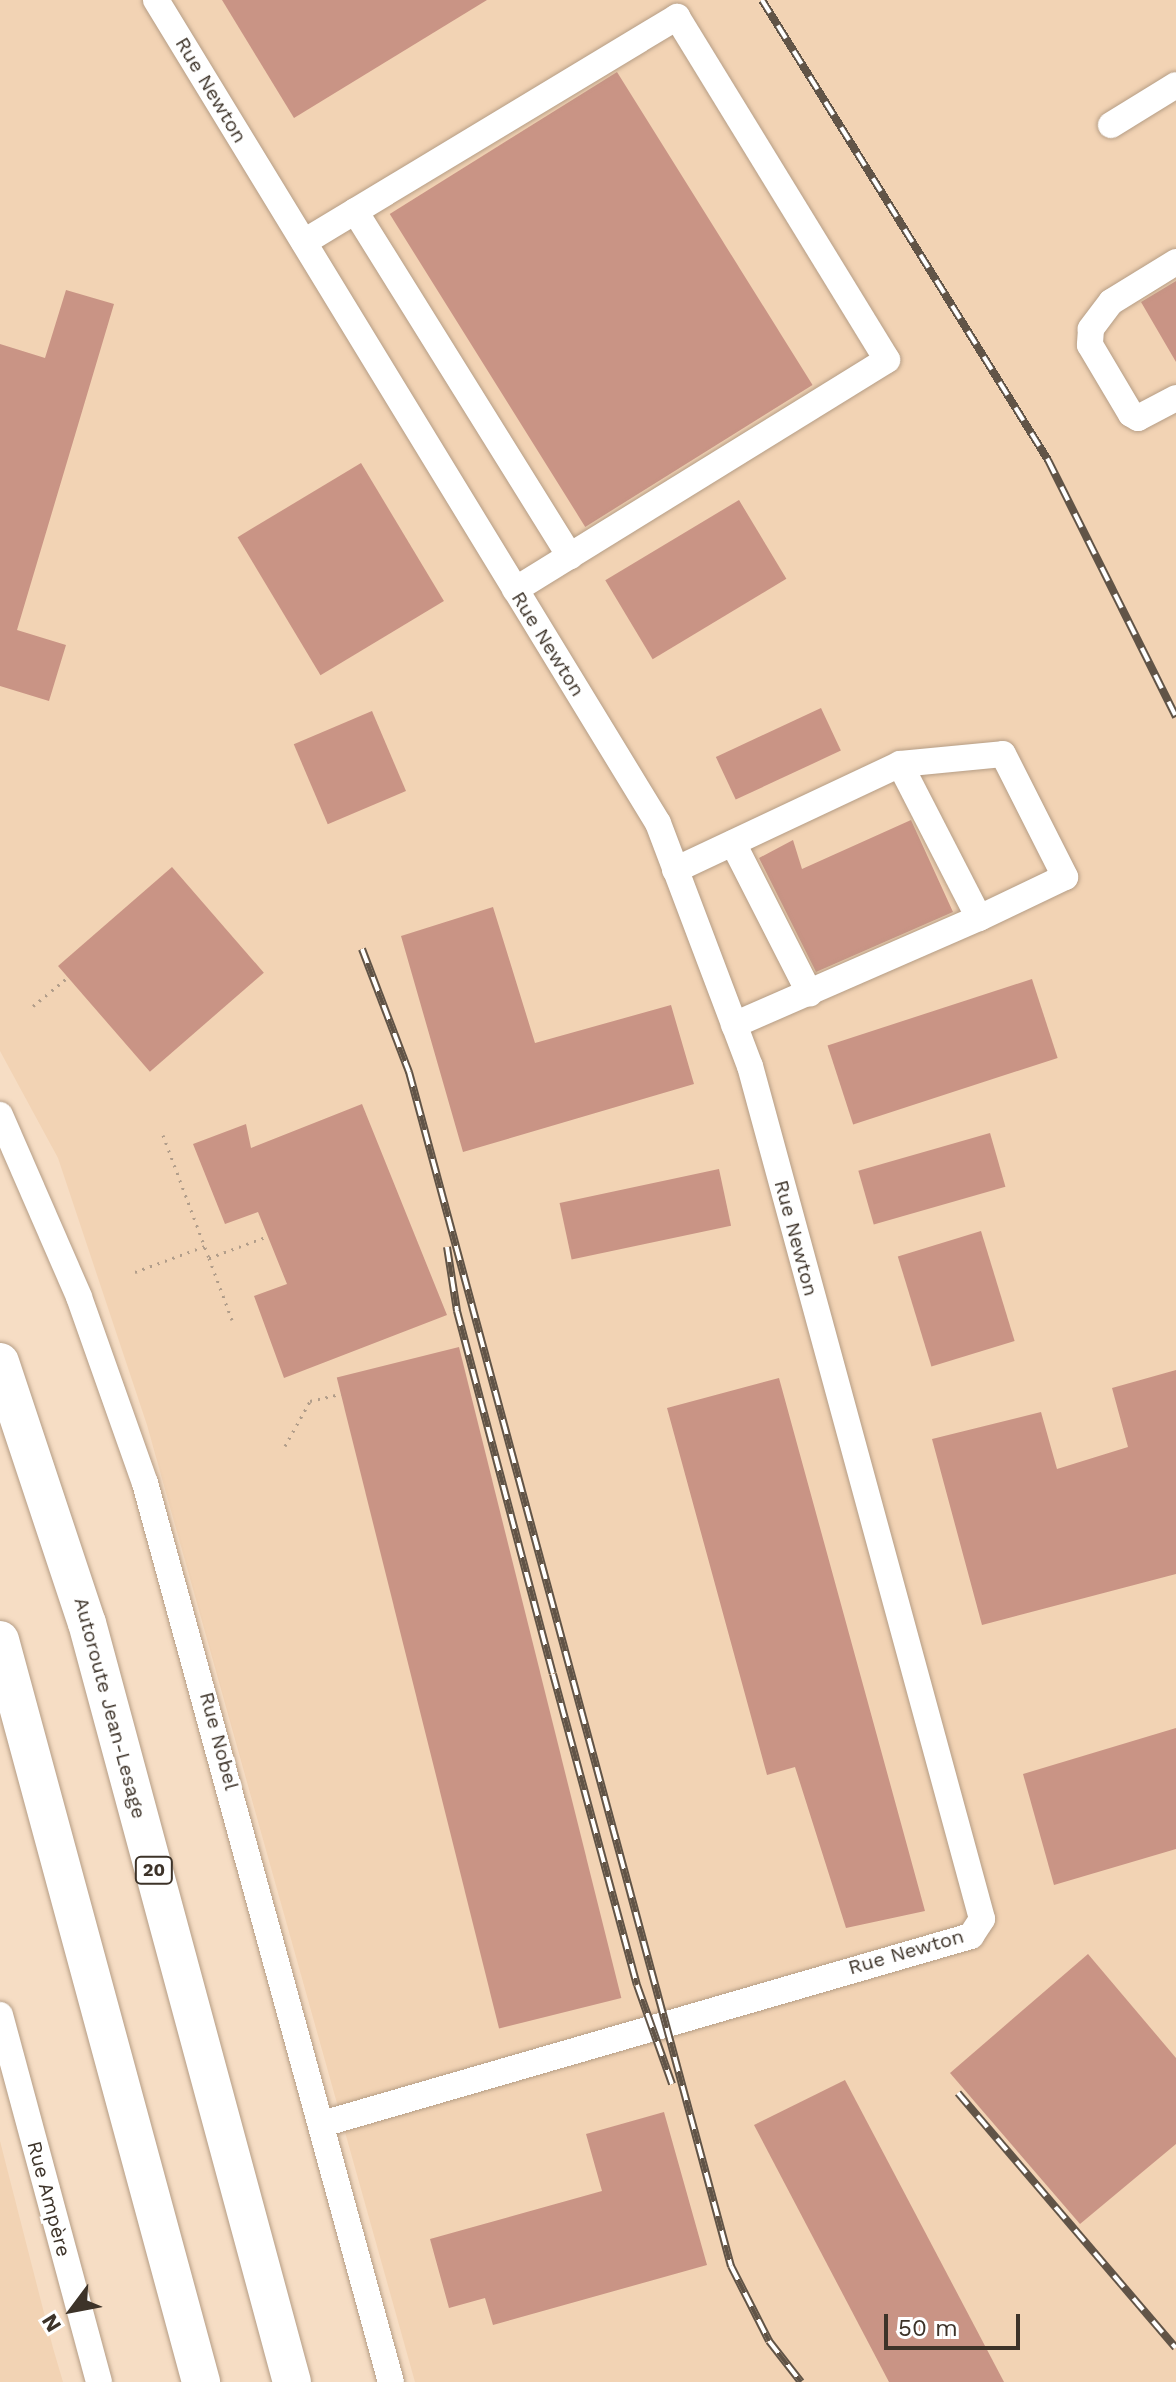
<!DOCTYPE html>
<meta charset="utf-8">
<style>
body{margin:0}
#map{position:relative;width:1176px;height:2382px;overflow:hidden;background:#f6ddc4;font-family:"Work Sans",sans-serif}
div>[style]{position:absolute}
.built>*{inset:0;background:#f2d3b4}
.building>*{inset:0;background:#c99485;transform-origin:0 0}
.path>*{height:3px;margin-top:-1.5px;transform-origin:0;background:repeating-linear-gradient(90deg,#b19d8a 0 2px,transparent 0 8px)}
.roads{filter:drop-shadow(0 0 2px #b59d85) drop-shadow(0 0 2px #b59d85)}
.minor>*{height:26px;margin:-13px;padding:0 13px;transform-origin:13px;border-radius:13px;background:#fff}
.highway>*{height:38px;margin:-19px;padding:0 19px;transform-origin:19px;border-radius:19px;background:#fff}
.rail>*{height:8px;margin-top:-4px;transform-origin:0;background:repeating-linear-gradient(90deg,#fff 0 15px,#615447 0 30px);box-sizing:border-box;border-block:2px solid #615447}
span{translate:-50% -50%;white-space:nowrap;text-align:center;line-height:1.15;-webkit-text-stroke:6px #fff;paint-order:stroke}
.shield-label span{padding:2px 6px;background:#fff;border:2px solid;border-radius:6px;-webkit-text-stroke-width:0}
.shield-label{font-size:18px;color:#3d3329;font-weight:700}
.street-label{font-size:20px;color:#3d3329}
.north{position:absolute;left:32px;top:2270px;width:80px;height:80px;-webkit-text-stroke:6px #fff;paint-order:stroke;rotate:238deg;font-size:22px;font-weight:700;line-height:32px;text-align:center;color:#3d3329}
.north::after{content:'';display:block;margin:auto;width:28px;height:36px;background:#3d3329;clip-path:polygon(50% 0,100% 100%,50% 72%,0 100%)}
.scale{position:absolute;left:884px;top:2314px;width:136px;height:36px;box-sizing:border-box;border:4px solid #3d3329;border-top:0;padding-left:10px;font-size:24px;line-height:28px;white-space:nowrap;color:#3d3329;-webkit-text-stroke:6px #fff;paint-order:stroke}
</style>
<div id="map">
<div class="built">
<i style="clip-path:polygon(0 0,1176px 0,1176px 2382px,415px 2382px,147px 1425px,58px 1158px,0 1051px)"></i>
<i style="clip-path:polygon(0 2141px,53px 2348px,63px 2382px,0 2382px)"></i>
</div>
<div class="building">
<i style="clip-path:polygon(222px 0,487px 0,294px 118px)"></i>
<i style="left:617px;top:72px;width:369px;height:268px;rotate:58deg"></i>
<i style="clip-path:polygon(1176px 281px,1176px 362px,1141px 302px)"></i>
<i style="clip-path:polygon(66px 290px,114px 304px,17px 630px,66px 645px,49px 701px,0 686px,0 344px,45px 358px)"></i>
<i style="left:361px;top:463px;width:161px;height:144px;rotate:59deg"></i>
<i style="left:739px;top:500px;width:92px;height:156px;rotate:59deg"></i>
<i style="left:821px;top:708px;width:47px;height:116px;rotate:65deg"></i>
<i style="left:372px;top:711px;width:87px;height:85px;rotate:67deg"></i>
<i style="clip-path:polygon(911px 820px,953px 912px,816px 972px,759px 858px,793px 840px,802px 869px)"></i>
<i style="left:172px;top:867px;width:140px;height:151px;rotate:49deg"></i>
<i style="clip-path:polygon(493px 907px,535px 1043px,671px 1005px,694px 1084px,463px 1152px,401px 936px)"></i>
<i style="left:1032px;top:979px;width:83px;height:215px;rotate:72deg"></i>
<i style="clip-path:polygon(362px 1104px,447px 1315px,284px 1378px,254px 1296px,287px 1284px,258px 1212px,225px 1224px,193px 1144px,246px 1124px,251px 1148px)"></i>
<i style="left:990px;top:1133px;width:56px;height:137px;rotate:74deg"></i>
<i style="left:719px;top:1169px;width:58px;height:163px;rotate:78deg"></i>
<i style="left:981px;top:1231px;width:115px;height:87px;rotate:73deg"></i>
<i style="left:459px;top:1347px;width:671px;height:126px;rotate:76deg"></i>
<i style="clip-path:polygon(1176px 1370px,1176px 1574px,982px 1625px,932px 1439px,1041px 1412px,1057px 1469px,1128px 1447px,1112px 1388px)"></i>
<i style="clip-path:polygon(779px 1378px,925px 1911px,846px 1928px,795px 1767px,767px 1775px,667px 1408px)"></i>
<i style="clip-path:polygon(1176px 1728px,1176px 1849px,1054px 1885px,1023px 1774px)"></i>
<i style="clip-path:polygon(1088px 1954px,1176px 2058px,1176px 2144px,1080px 2224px,950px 2073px)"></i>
<i style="clip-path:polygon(845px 2080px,1004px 2382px,889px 2382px,754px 2125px)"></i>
<i style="clip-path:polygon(664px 2112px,707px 2265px,493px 2325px,485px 2298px,449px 2308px,430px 2239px,602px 2191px,586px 2134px)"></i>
</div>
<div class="path">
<i style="left:33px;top:1006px;width:44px;rotate:-39.5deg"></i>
<i style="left:163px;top:1135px;width:131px;rotate:69.5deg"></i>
<i style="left:209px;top:1258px;width:63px;rotate:-20.4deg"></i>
<i style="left:209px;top:1258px;width:66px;rotate:69.6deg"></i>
<i style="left:135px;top:1272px;width:75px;rotate:-20.4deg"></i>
<i style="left:285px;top:1446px;width:51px;rotate:-60.9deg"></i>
<i style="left:310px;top:1401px;width:32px;rotate:-13deg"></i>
</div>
<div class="roads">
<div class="minor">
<i style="left:156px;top:0;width:964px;rotate:58.62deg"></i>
<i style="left:658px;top:823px;width:260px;rotate:69.3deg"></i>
<i style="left:750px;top:1066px;width:884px;rotate:74.78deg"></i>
<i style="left:982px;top:1919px;width:20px;rotate:123deg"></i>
<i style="left:971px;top:1936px;width:676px;rotate:163.84deg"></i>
<i style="left:1111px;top:125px;width:76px;rotate:-31.6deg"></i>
<i style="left:355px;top:211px;width:407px;rotate:58.1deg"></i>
<i style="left:304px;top:242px;width:436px;rotate:-31.1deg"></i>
<i style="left:677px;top:17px;width:402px;rotate:58.5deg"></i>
<i style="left:887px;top:360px;width:437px;rotate:148.3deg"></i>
<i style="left:1176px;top:262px;width:76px;rotate:148.4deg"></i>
<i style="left:1111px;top:302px;width:34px;rotate:127deg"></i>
<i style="left:1091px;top:329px;width:16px;rotate:94deg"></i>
<i style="left:1090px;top:345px;width:80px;rotate:59.3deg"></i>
<i style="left:1131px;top:414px;width:8px;rotate:30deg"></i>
<i style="left:1138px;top:418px;width:43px;rotate:-27.8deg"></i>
<i style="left:733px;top:843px;width:169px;rotate:63deg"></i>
<i style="left:675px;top:870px;width:249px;rotate:-25.2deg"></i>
<i style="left:900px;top:764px;width:103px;rotate:-5.5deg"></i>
<i style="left:1003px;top:754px;width:138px;rotate:63.2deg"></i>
<i style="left:1065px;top:877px;width:95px;rotate:154.5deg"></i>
<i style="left:734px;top:1025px;width:267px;rotate:-23.6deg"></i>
<i style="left:979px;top:918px;width:173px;rotate:-117.2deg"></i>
<i style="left:0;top:1115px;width:198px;rotate:66.5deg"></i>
<i style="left:79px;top:1297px;width:197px;rotate:70.5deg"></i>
<i style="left:145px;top:1483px;width:932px;rotate:74.7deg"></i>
<i style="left:0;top:2015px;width:380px;rotate:74.9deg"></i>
</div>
<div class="highway">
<i style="left:0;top:1362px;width:275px;rotate:71.6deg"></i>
<i style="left:87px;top:1623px;width:786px;rotate:74.89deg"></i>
<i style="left:0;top:1640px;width:769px;rotate:74.84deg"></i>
</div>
</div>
<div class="rail">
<i style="left:762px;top:0;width:542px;rotate:58.13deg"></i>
<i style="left:1048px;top:460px;width:287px;rotate:63.5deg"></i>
<i style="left:362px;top:949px;width:132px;rotate:69.1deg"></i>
<i style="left:409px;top:1072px;width:1237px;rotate:74.91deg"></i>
<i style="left:731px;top:2266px;width:84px;rotate:63.1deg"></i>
<i style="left:769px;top:2341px;width:52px;rotate:52deg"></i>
<i style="left:447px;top:1247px;width:65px;rotate:81.1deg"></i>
<i style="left:457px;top:1311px;width:375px;rotate:75.2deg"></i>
<i style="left:553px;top:1674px;width:322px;rotate:74.9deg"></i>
<i style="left:637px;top:1985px;width:105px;rotate:70.5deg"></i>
<i style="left:958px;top:2093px;width:335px;rotate:49.5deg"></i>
</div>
<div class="shield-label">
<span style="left:154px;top:1870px">20</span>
</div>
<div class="street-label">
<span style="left:211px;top:90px;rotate:59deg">Rue Newton</span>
<span style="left:548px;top:644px;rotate:58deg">Rue Newton</span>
<span style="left:796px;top:1238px;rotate:75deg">Rue Newton</span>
<span style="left:110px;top:1708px;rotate:75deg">Autoroute Jean-Lesage</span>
<span style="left:219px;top:1741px;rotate:75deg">Rue Nobel</span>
<span style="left:906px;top:1952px;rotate:-16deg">Rue Newton</span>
<span style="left:49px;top:2199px;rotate:75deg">Rue Ampère</span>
</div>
<div class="north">N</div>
<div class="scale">50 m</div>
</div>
